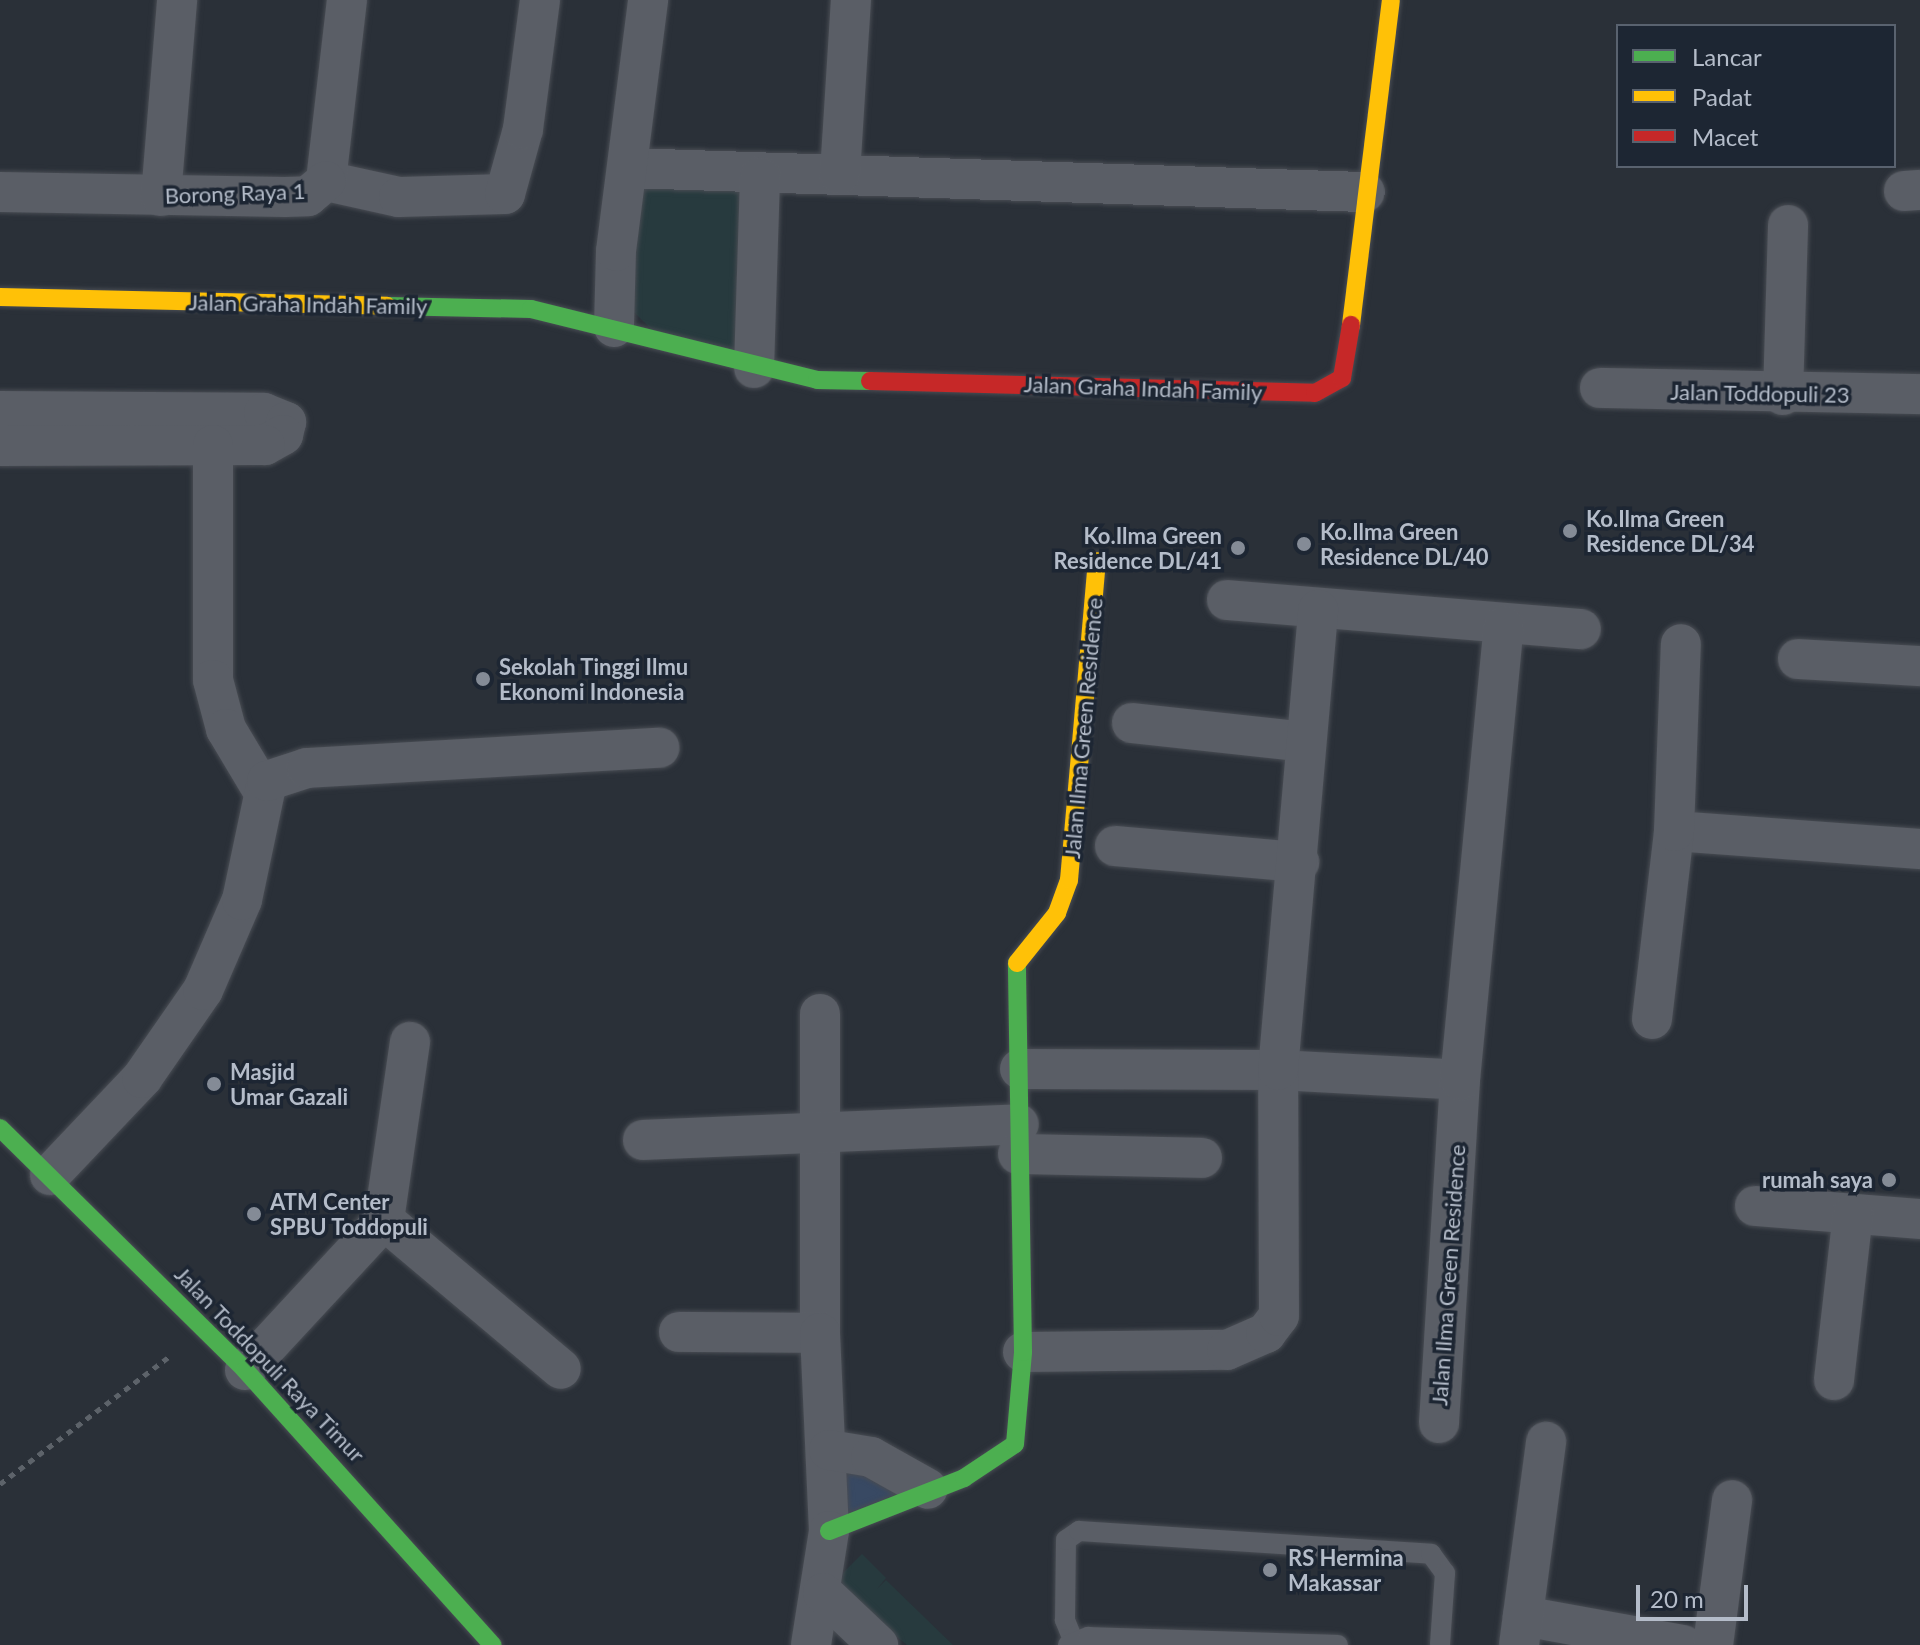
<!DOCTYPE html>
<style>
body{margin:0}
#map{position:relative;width:1920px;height:1645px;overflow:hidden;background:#2a3038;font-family:Lato,sans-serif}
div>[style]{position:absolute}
.green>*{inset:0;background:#273a3e}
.water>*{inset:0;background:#384963}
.path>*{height:5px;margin-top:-2.5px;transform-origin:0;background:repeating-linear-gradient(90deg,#5d636a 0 6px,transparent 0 12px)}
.roads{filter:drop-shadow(0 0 2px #484c53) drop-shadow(0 0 2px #484c53)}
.lane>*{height:20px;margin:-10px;padding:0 10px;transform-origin:10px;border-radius:10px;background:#5a5e66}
.street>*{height:40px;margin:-20px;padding:0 20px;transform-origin:20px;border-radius:20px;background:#5a5e66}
.fast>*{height:18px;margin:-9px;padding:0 9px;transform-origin:9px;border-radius:9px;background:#4caf50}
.slow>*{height:18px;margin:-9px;padding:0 9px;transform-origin:9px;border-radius:9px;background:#ffc107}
.jam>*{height:18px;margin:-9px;padding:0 9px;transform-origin:9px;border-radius:9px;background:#c62828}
.dots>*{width:22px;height:22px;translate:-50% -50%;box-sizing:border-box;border:4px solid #1d2633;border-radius:50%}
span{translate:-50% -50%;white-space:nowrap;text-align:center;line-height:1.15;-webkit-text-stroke:7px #1d2633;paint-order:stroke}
.street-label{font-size:22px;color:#b4bcc9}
.poi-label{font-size:22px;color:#b4bcc9;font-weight:700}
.left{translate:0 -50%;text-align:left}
.right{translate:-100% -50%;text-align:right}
.legend{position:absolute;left:1616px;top:24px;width:280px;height:144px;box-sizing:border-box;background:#1d2633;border:2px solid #59626f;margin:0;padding:10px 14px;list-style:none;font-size:24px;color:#b4bcc9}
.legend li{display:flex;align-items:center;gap:16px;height:40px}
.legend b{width:40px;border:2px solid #59626f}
.scale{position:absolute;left:1636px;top:1585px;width:112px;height:36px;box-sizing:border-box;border:4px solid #b4bcc9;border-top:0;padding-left:10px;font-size:24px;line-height:28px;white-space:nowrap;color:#b4bcc9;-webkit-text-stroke:6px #1d2633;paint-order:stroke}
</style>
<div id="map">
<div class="green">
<i style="clip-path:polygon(628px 168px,760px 178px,754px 368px,664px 342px,614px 292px)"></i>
<i style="clip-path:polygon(862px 1554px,886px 1578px,877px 1589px,886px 1580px,953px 1645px,907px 1645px,832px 1584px)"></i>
</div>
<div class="water">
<i style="clip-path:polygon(837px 1459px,911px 1488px,837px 1520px)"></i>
</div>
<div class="path">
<i style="left:0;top:1484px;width:214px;rotate:-37deg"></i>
</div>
<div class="roads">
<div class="lane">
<i style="left:1073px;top:1640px;width:22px;rotate:-112deg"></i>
<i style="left:1065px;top:1620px;width:80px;rotate:-89.3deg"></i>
<i style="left:1066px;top:1540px;width:16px;rotate:-35deg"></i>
<i style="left:1079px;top:1531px;width:353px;rotate:3.7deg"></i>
<i style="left:1431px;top:1554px;width:24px;rotate:54deg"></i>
<i style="left:1445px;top:1573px;width:72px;rotate:94deg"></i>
<i style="left:1068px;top:1645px;width:22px;rotate:-22deg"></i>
<i style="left:1088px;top:1637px;width:250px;rotate:1.8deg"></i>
</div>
<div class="street">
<i style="left:628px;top:168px;width:737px;rotate:1.87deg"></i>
<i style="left:840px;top:174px;width:174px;rotate:-86.4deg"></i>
<i style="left:326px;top:181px;width:75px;rotate:12.4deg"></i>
<i style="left:399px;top:197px;width:106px;rotate:-1.6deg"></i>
<i style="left:505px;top:194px;width:67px;rotate:-74.5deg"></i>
<i style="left:523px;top:129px;width:130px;rotate:-82.5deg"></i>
<i style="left:326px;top:181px;width:182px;rotate:-83.4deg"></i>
<i style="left:1904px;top:191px;width:16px;rotate:-4deg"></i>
<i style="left:0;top:192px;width:285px;rotate:1deg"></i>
<i style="left:285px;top:197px;width:23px;rotate:-2deg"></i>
<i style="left:308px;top:196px;width:23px;rotate:-40deg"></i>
<i style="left:161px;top:196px;width:197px;rotate:-85.3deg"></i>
<i style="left:614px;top:327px;width:76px;rotate:-88.5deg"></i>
<i style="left:616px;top:251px;width:253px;rotate:-82.7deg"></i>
<i style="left:754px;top:368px;width:191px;rotate:-88.2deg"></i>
<i style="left:1600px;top:388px;width:320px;rotate:1.1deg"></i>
<i style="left:1783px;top:395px;width:170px;rotate:-88.3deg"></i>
<i style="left:0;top:411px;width:264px;rotate:0.4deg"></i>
<i style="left:264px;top:413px;width:24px;rotate:22deg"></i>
<i style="left:286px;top:422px;width:13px;rotate:103deg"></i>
<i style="left:283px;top:435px;width:21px;rotate:151deg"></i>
<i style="left:265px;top:445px;width:265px;rotate:179.8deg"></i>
<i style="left:213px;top:445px;width:235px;rotate:90deg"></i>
<i style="left:213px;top:680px;width:51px;rotate:75.1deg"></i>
<i style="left:226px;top:729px;width:72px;rotate:59.2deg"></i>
<i style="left:1227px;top:600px;width:355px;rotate:4.7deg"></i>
<i style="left:1798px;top:659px;width:122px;rotate:3.3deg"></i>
<i style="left:1132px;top:723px;width:175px;rotate:6.2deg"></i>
<i style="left:1674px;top:831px;width:247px;rotate:4.2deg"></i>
<i style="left:1115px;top:846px;width:185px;rotate:5deg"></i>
<i style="left:820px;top:1014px;width:319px;rotate:90deg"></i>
<i style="left:1652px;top:1019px;width:189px;rotate:-83.3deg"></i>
<i style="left:1674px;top:831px;width:187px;rotate:-87.9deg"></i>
<i style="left:1020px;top:1069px;width:258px;rotate:0.2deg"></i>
<i style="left:1278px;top:1070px;width:182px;rotate:3.1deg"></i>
<i style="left:643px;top:1140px;width:376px;rotate:-2.4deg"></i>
<i style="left:1018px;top:1154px;width:184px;rotate:1.2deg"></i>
<i style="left:50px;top:1175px;width:134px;rotate:-46.5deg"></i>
<i style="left:142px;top:1078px;width:107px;rotate:-55.3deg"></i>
<i style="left:203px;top:990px;width:98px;rotate:-66.6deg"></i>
<i style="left:242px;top:900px;width:122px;rotate:-78.1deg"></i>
<i style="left:267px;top:781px;width:42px;rotate:-18deg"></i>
<i style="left:307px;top:768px;width:353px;rotate:-3.3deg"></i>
<i style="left:1755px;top:1206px;width:166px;rotate:4.5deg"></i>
<i style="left:384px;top:1220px;width:231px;rotate:40.1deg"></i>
<i style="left:679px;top:1332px;width:141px;rotate:0.4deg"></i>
<i style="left:820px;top:1333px;width:198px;rotate:87.4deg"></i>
<i style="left:829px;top:1531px;width:115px;rotate:99deg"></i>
<i style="left:1023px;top:1352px;width:204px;rotate:-0.6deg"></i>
<i style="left:1227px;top:1350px;width:43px;rotate:-23.6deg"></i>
<i style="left:1266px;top:1333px;width:21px;rotate:-53deg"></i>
<i style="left:1279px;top:1316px;width:246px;rotate:-90.2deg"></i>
<i style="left:1278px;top:1070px;width:462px;rotate:-85deg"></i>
<i style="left:245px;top:1370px;width:205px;rotate:-47.2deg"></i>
<i style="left:384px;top:1220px;width:180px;rotate:-81.7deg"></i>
<i style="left:1834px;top:1380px;width:167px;rotate:-83.5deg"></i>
<i style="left:1439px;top:1423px;width:344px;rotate:-86.5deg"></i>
<i style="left:1460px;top:1080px;width:456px;rotate:-84.5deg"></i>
<i style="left:829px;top:1450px;width:43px;rotate:9.5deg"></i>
<i style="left:871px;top:1457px;width:65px;rotate:29.3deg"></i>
<i style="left:823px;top:1593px;width:76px;rotate:43.4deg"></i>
<i style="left:1523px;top:1616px;width:163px;rotate:10.3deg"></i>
<i style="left:1519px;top:1645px;width:205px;rotate:-82.4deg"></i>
<i style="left:1713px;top:1645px;width:146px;rotate:-82.5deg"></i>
</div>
<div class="fast">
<i style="left:387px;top:306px;width:144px;rotate:1.2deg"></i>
<i style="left:531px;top:309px;width:295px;rotate:13.9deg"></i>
<i style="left:817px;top:380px;width:53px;rotate:1.1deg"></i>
<i style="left:0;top:1128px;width:344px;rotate:44.6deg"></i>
<i style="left:245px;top:1370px;width:370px;rotate:48deg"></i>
<i style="left:829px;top:1531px;width:145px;rotate:-21.4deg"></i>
<i style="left:964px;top:1478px;width:61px;rotate:-33.7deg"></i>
<i style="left:1015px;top:1444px;width:92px;rotate:-85deg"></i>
<i style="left:1023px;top:1352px;width:389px;rotate:-90.9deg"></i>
</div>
<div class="slow">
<i style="left:0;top:297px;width:387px;rotate:1.3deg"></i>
<i style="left:1351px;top:325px;width:327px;rotate:-83deg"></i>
<i style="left:1017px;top:963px;width:64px;rotate:-51.3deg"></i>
<i style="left:1057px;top:913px;width:35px;rotate:-70deg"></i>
<i style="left:1069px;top:880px;width:320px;rotate:-85deg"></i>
</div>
<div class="jam">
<i style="left:870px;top:381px;width:445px;rotate:1.5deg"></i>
<i style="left:1315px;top:393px;width:31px;rotate:-29deg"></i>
<i style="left:1342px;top:378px;width:54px;rotate:-80.4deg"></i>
</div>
</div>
<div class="dots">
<i style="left:1570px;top:531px;background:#848b96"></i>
<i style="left:1304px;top:544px;background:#848b96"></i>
<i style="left:1238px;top:548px;background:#848b96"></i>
<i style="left:483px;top:679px;background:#848b96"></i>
<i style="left:214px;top:1084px;background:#848b96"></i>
<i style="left:1889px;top:1180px;background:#848b96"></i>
<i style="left:254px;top:1214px;background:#848b96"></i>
<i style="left:1270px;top:1570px;background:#848b96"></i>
</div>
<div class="street-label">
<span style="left:235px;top:193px;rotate:-2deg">Borong Raya 1</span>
<span style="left:308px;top:304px;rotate:1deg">Jalan Graha Indah Family</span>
<span style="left:1143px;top:388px;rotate:2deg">Jalan Graha Indah Family</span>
<span style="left:1760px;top:393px;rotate:1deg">Jalan Toddopuli 23</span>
<span style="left:1083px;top:728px;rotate:-85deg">Jalan Ilma Green Residence</span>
<span style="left:1448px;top:1275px;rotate:-86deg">Jalan Ilma Green Residence</span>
<span style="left:270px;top:1364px;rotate:46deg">Jalan Toddopuli Raya Timur</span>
</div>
<div class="poi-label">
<span class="left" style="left:1586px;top:531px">Ko.Ilma Green<br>Residence DL/34</span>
<span class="left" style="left:1320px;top:544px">Ko.Ilma Green<br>Residence DL/40</span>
<span class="right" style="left:1222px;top:548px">Ko.Ilma Green<br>Residence DL/41</span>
<span class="left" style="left:499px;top:679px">Sekolah Tinggi Ilmu<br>Ekonomi Indonesia</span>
<span class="left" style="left:230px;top:1084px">Masjid<br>Umar Gazali</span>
<span class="right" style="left:1873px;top:1180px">rumah saya</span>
<span class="left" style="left:270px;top:1214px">ATM Center<br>SPBU Toddopuli</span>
<span class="left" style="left:1288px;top:1570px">RS Hermina<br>Makassar</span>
</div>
<ul class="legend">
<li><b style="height:10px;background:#4caf50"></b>Lancar</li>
<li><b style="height:10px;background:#ffc107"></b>Padat</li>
<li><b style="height:10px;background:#c62828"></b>Macet</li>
</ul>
<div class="scale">20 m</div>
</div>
